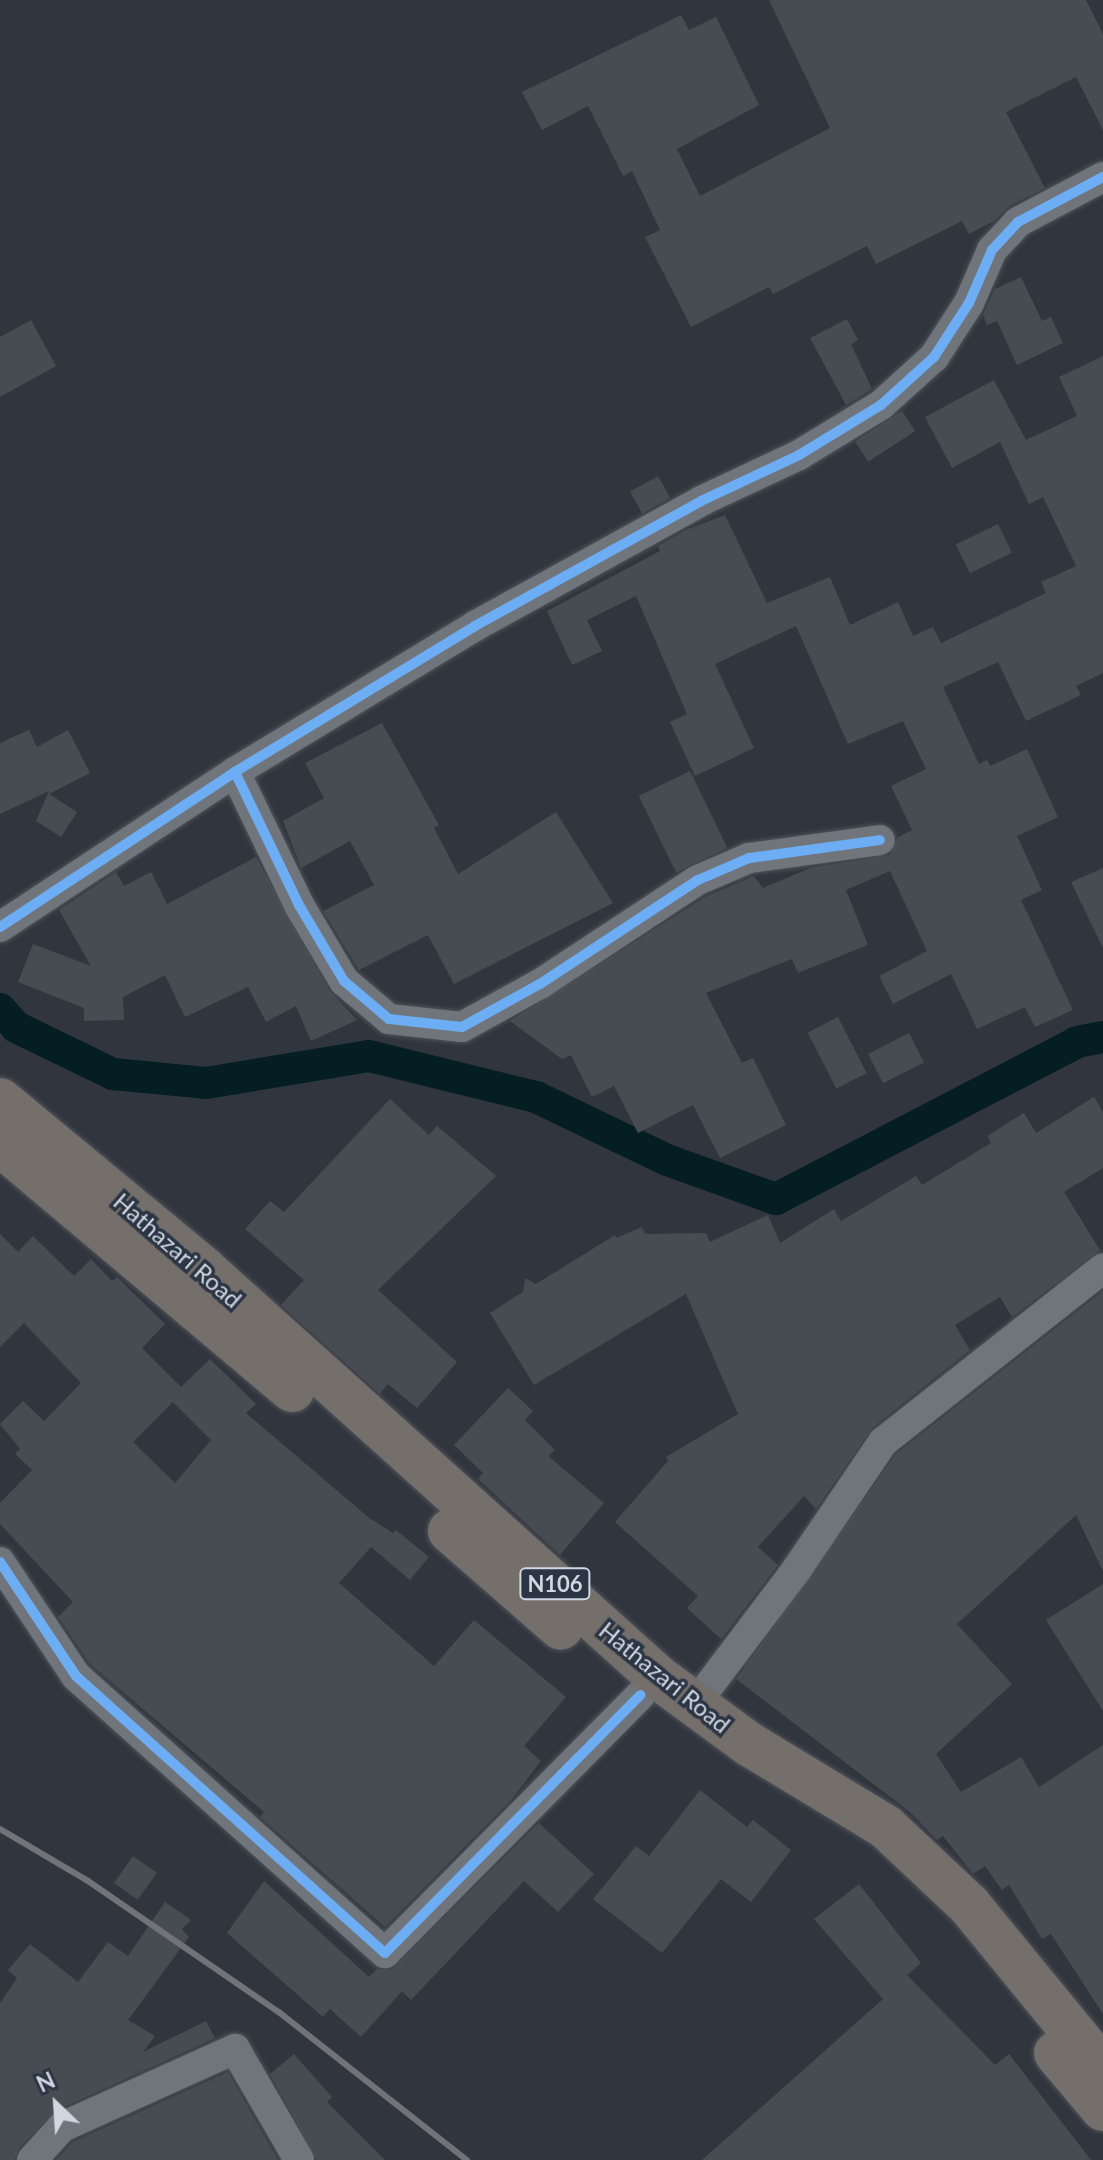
<!DOCTYPE html>
<style>
body{margin:0}
#map{position:relative;width:1103px;height:2160px;overflow:hidden;background:#31363e;font-family:Lato,sans-serif}
div>[style]{position:absolute}
.canal>*{height:32px;margin:-16px;padding:0 16px;transform-origin:16px;border-radius:16px;background:#041e23}
.building>*{inset:0;background:#474c52;transform-origin:0 0}
.roads{filter:drop-shadow(0 0 2px #4e535a) drop-shadow(0 0 2px #4e535a)}
.minor>*{height:30px;margin:-15px;padding:0 15px;transform-origin:15px;border-radius:15px;background:#70747b}
.highway>*{height:44px;margin:-22px;padding:0 22px;transform-origin:22px;border-radius:22px;background:#756f6b}
.rail>*{height:6px;margin:-3px;padding:0 3px;transform-origin:3px;border-radius:3px;background:#70737a}
.cycleway>*{height:10px;margin:-5px;padding:0 5px;transform-origin:5px;border-radius:5px;background:#6dadf4}
span{translate:-50% -50%;white-space:nowrap;text-align:center;line-height:1.15;-webkit-text-stroke:7px #2b3544;paint-order:stroke}
.shield-label span{padding:2px 6px;background:#2b3544;border:2px solid;border-radius:6px;-webkit-text-stroke-width:0}
.shield-label{font-size:22px;color:#d1d7e1;font-weight:700}
.street-label{font-size:24px;color:#d1d7e1}
.north{position:absolute;left:16px;top:2064px;width:80px;height:80px;-webkit-text-stroke:6px #2b3544;paint-order:stroke;rotate:335deg;font-size:22px;font-weight:700;line-height:32px;text-align:center;color:#d1d7e1}
.north::after{content:'';display:block;margin:auto;width:28px;height:36px;background:#d1d7e1;clip-path:polygon(50% 0,100% 100%,50% 72%,0 100%)}
</style>
<div id="map">
<div class="canal">
<i style="left:0;top:1009px;width:24px;rotate:48deg"></i>
<i style="left:16px;top:1027px;width:108px;rotate:25.9deg"></i>
<i style="left:113px;top:1074px;width:93px;rotate:5.5deg"></i>
<i style="left:206px;top:1083px;width:165px;rotate:-9.4deg"></i>
<i style="left:369px;top:1056px;width:172px;rotate:13.8deg"></i>
<i style="left:536px;top:1097px;width:145px;rotate:25.7deg"></i>
<i style="left:667px;top:1160px;width:116px;rotate:19.7deg"></i>
<i style="left:776px;top:1199px;width:339px;rotate:-27.5deg"></i>
<i style="left:1077px;top:1042px;width:26px;rotate:-11deg"></i>
</div>
<div class="building">
<i style="clip-path:polygon(769px 0,1086px 0,1103px 34px,1103px 130px,1076px 77px,1006px 112px,1045px 188px,1009px 206px,994px 221px,969px 234px,962px 221px,876px 264px,867px 246px,773px 294px,769px 287px,691px 327px,645px 237px,660px 230px,632px 171px,623px 176px,588px 106px,542px 130px,522px 92px,681px 15px,689px 30px,716px 17px,759px 105px,677px 149px,700px 196px,830px 128px)"></i>
<i style="clip-path:polygon(1021px 277px,1042px 321px,1051px 317px,1063px 343px,1017px 365px,997px 321px,987px 325px,983px 315px,995px 289px)"></i>
<i style="clip-path:polygon(847px 319px,858px 340px,851px 344px,872px 389px,846px 405px,810px 338px)"></i>
<i style="clip-path:polygon(31px 320px,56px 366px,0 397px,0 337px)"></i>
<i style="clip-path:polygon(1103px 356px,1103px 673px,1076px 686px,1081px 695px,1026px 721px,998px 662px,943px 687px,979px 764px,987px 760px,990px 766px,1027px 749px,1058px 817px,1017px 836px,1042px 890px,1021px 900px,1073px 1010px,1035px 1027px,1025px 1007px,977px 1029px,951px 974px,893px 1004px,879px 976px,927px 951px,890px 871px,846px 890px,868px 945px,798px 973px,792px 959px,706px 993px,742px 1063px,753px 1058px,786px 1125px,720px 1158px,693px 1105px,638px 1133px,614px 1086px,592px 1097px,571px 1055px,562px 1059px,510px 1021px,707px 896px,754px 876px,763px 888px,810px 868px,890px 855px,898px 837px,912px 830px,891px 786px,926px 769px,903px 721px,848px 744px,796px 626px,715px 664px,754px 748px,695px 776px,670px 722px,687px 714px,636px 596px,587px 620px,602px 651px,572px 665px,547px 611px,660px 551px,658px 546px,686px 530px,725px 515px,767px 603px,830px 577px,850px 625px,898px 602px,913px 636px,933px 627px,941px 643px,1046px 593px,1041px 582px,1076px 566px,1043px 497px,1029px 504px,1000px 442px,952px 468px,925px 417px,994px 380px,1026px 440px,1077px 416px,1059px 377px)"></i>
<i style="left:902px;top:411px;width:24px;height:56px;rotate:57deg"></i>
<i style="left:658px;top:476px;width:25px;height:32px;rotate:61deg"></i>
<i style="left:998px;top:524px;width:32px;height:47px;rotate:64deg"></i>
<i style="clip-path:polygon(382px 723px,439px 825px,434px 828px,458px 874px,556px 812px,613px 903px,454px 984px,428px 935px,359px 970px,323px 911px,374px 885px,350px 841px,301px 868px,283px 821px,324px 798px,305px 763px)"></i>
<i style="clip-path:polygon(29px 730px,37px 747px,68px 730px,90px 773px,49px 794px,77px 812px,61px 837px,36px 821px,49px 791px,0 814px,0 743px)"></i>
<i style="left:690px;top:771px;width:85px;height:57px;rotate:64deg"></i>
<i style="clip-path:polygon(256px 857px,329px 990px,357px 1020px,311px 1041px,296px 1006px,266px 1022px,248px 987px,185px 1017px,165px 975px,123px 997px,124px 1020px,84px 1021px,84px 1008px,18px 982px,33px 944px,91px 966px,59px 910px,116px 872px,124px 886px,151px 872px,167px 904px)"></i>
<i style="clip-path:polygon(1103px 868px,1103px 948px,1071px 882px)"></i>
<i style="left:838px;top:1017px;width:63px;height:34px;rotate:63deg"></i>
<i style="left:909px;top:1033px;width:33px;height:46px;rotate:63deg"></i>
<i style="clip-path:polygon(1094px 1097px,1103px 1112px,1103px 1168px,1064px 1192px,1100px 1250px,1012px 1317px,1000px 1297px,955px 1325px,970px 1350px,872px 1428px,816px 1509px,804px 1496px,758px 1547px,778px 1565px,721px 1639px,687px 1608px,698px 1596px,615px 1522px,668px 1461px,666px 1457px,738px 1414px,686px 1294px,534px 1385px,490px 1313px,523px 1292px,525px 1278px,536px 1284px,615px 1235px,616px 1238px,642px 1227px,645px 1234px,706px 1233px,710px 1242px,768px 1215px,780px 1243px,834px 1209px,841px 1221px,916px 1176px,922px 1185px,991px 1143px,987px 1136px,1024px 1113px,1036px 1133px)"></i>
<i style="clip-path:polygon(390px 1099px,429px 1135px,437px 1126px,496px 1176px,378px 1290px,457px 1362px,417px 1408px,388px 1384px,380px 1394px,281px 1305px,304px 1280px,245px 1229px,270px 1201px,284px 1212px)"></i>
<i style="clip-path:polygon(evenodd,0 1234px,18px 1252px,33px 1236px,74px 1276px,91px 1259px,112px 1281px,117px 1277px,165px 1324px,142px 1348px,181px 1387px,210px 1359px,256px 1404px,246px 1413px,368px 1517px,393px 1533px,396px 1530px,429px 1557px,410px 1580px,371px 1547px,339px 1583px,434px 1666px,474px 1620px,566px 1697px,524px 1746px,541px 1761px,512px 1799px,385px 1927px,260px 1817px,264px 1812px,90px 1664px,58px 1617px,73px 1602px,0 1524px,0 1503px,32px 1470px,15px 1454px,20px 1449px,0 1424px,23px 1401px,44px 1421px,81px 1383px,24px 1323px,0 1347px,0 1234px,173px 1402px,211px 1440px,175px 1483px,133px 1442px,173px 1402px)"></i>
<i style="clip-path:polygon(1103px 1291px,1103px 1571px,1076px 1515px,957px 1624px,1012px 1684px,936px 1754px,961px 1792px,1021px 1757px,1039px 1787px,1103px 1745px,1103px 2014px,1051px 1934px,1042px 1939px,1009px 1885px,1002px 1890px,985px 1866px,973px 1874px,943px 1836px,937px 1840px,910px 1812px,736px 1679px,896px 1454px)"></i>
<i style="clip-path:polygon(508px 1388px,533px 1411px,525px 1420px,555px 1450px,548px 1456px,604px 1503px,560px 1555px,478px 1479px,483px 1473px,454px 1445px)"></i>
<i style="clip-path:polygon(1103px 1584px,1103px 1711px,1046px 1620px)"></i>
<i style="clip-path:polygon(700px 1790px,747px 1827px,753px 1820px,791px 1850px,751px 1902px,721px 1879px,662px 1953px,593px 1899px,636px 1846px,649px 1856px)"></i>
<i style="clip-path:polygon(539px 1823px,594px 1874px,558px 1912px,524px 1881px,411px 2000px,402px 1991px,361px 2037px,330px 2009px,323px 2017px,227px 1933px,264px 1881px,369px 1977px,377px 1969px,391px 1970px)"></i>
<i style="left:133px;top:1856px;width:29px;height:33px;rotate:35deg"></i>
<i style="clip-path:polygon(859px 1884px,921px 1963px,907px 1975px,995px 2065px,1009px 2054px,1091px 2160px,702px 2160px,883px 1999px,814px 1919px)"></i>
<i style="clip-path:polygon(165px 1902px,191px 1920px,182px 1929px,189px 1937px,128px 2020px,155px 2036px,143px 2052px,206px 2021px,215px 2038px,55px 2111px,19px 2148px,14px 2160px,0 2160px,0 2003px,17px 1978px,8px 1970px,30px 1944px,78px 1982px,108px 1942px,128px 1956px)"></i>
<i style="clip-path:polygon(294px 2054px,332px 2097px,327px 2102px,385px 2160px,317px 2160px,270px 2074px)"></i>
<i style="clip-path:polygon(228px 2072px,278px 2160px,56px 2160px,73px 2142px)"></i>
</div>
<div class="roads">
<div class="minor">
<i style="left:235px;top:772px;width:148px;rotate:64.3deg"></i>
<i style="left:299px;top:905px;width:88px;rotate:59.4deg"></i>
<i style="left:344px;top:981px;width:59px;rotate:40.2deg"></i>
<i style="left:389px;top:1019px;width:73px;rotate:6.3deg"></i>
<i style="left:462px;top:1027px;width:89px;rotate:-28.9deg"></i>
<i style="left:540px;top:984px;width:189px;rotate:-33.4deg"></i>
<i style="left:698px;top:880px;width:56px;rotate:-23.3deg"></i>
<i style="left:749px;top:858px;width:132px;rotate:-7.8deg"></i>
<i style="left:0;top:927px;width:282px;rotate:-33.4deg"></i>
<i style="left:235px;top:772px;width:281px;rotate:-31.3deg"></i>
<i style="left:475px;top:626px;width:258px;rotate:-28.9deg"></i>
<i style="left:701px;top:501px;width:108px;rotate:-25.1deg"></i>
<i style="left:799px;top:455px;width:96px;rotate:-31.4deg"></i>
<i style="left:881px;top:405px;width:72px;rotate:-42.2deg"></i>
<i style="left:934px;top:357px;width:64px;rotate:-57.1deg"></i>
<i style="left:969px;top:303px;width:58px;rotate:-66.5deg"></i>
<i style="left:992px;top:250px;width:38px;rotate:-47deg"></i>
<i style="left:1018px;top:222px;width:96px;rotate:-27.9deg"></i>
<i style="left:0;top:1562px;width:137px;rotate:56.3deg"></i>
<i style="left:76px;top:1676px;width:415px;rotate:41.9deg"></i>
<i style="left:385px;top:1953px;width:363px;rotate:-45.3deg"></i>
<i style="left:695px;top:1704px;width:169px;rotate:-52.9deg"></i>
<i style="left:797px;top:1569px;width:153px;rotate:-55.9deg"></i>
<i style="left:883px;top:1442px;width:280px;rotate:-38.3deg"></i>
<i style="left:32px;top:2160px;width:45px;rotate:-47.7deg"></i>
<i style="left:62px;top:2127px;width:190px;rotate:-24.3deg"></i>
<i style="left:235px;top:2049px;width:128px;rotate:60deg"></i>
</div>
<div class="highway">
<i style="left:0;top:1100px;width:264px;rotate:39.6deg"></i>
<i style="left:203px;top:1268px;width:613px;rotate:41.96deg"></i>
<i style="left:659px;top:1678px;width:112px;rotate:36.3deg"></i>
<i style="left:749px;top:1744px;width:160px;rotate:31.2deg"></i>
<i style="left:886px;top:1827px;width:114px;rotate:43.2deg"></i>
<i style="left:969px;top:1905px;width:212px;rotate:50.7deg"></i>
<i style="left:0;top:1144px;width:382px;rotate:40.1deg"></i>
<i style="left:450px;top:1531px;width:147px;rotate:41.1deg"></i>
<i style="left:1056px;top:2053px;width:73px;rotate:50deg"></i>
</div>
</div>
<div class="rail">
<i style="left:0;top:1829px;width:102px;rotate:30.6deg"></i>
<i style="left:88px;top:1881px;width:233px;rotate:34.5deg"></i>
<i style="left:280px;top:2013px;width:238px;rotate:38.2deg"></i>
</div>
<div class="cycleway">
<i style="left:235px;top:772px;width:148px;rotate:64.3deg"></i>
<i style="left:299px;top:905px;width:88px;rotate:59.4deg"></i>
<i style="left:344px;top:981px;width:59px;rotate:40.2deg"></i>
<i style="left:389px;top:1019px;width:73px;rotate:6.3deg"></i>
<i style="left:462px;top:1027px;width:89px;rotate:-28.9deg"></i>
<i style="left:540px;top:984px;width:189px;rotate:-33.4deg"></i>
<i style="left:698px;top:880px;width:56px;rotate:-23.3deg"></i>
<i style="left:749px;top:858px;width:132px;rotate:-7.8deg"></i>
<i style="left:0;top:927px;width:282px;rotate:-33.4deg"></i>
<i style="left:235px;top:772px;width:281px;rotate:-31.3deg"></i>
<i style="left:475px;top:626px;width:258px;rotate:-28.9deg"></i>
<i style="left:701px;top:501px;width:108px;rotate:-25.1deg"></i>
<i style="left:799px;top:455px;width:96px;rotate:-31.4deg"></i>
<i style="left:881px;top:405px;width:72px;rotate:-42.2deg"></i>
<i style="left:934px;top:357px;width:64px;rotate:-57.1deg"></i>
<i style="left:969px;top:303px;width:58px;rotate:-66.5deg"></i>
<i style="left:992px;top:250px;width:38px;rotate:-47deg"></i>
<i style="left:1018px;top:222px;width:96px;rotate:-27.9deg"></i>
<i style="left:0;top:1562px;width:137px;rotate:56.3deg"></i>
<i style="left:76px;top:1676px;width:415px;rotate:41.9deg"></i>
<i style="left:385px;top:1953px;width:363px;rotate:-45.3deg"></i>
</div>
<div class="shield-label">
<span style="left:555px;top:1584px">N106</span>
</div>
<div class="street-label">
<span style="left:178px;top:1250px;rotate:41deg">Hathazari Road</span>
<span style="left:665px;top:1677px;rotate:39deg">Hathazari Road</span>
</div>
<div class="north">N</div>
</div>
